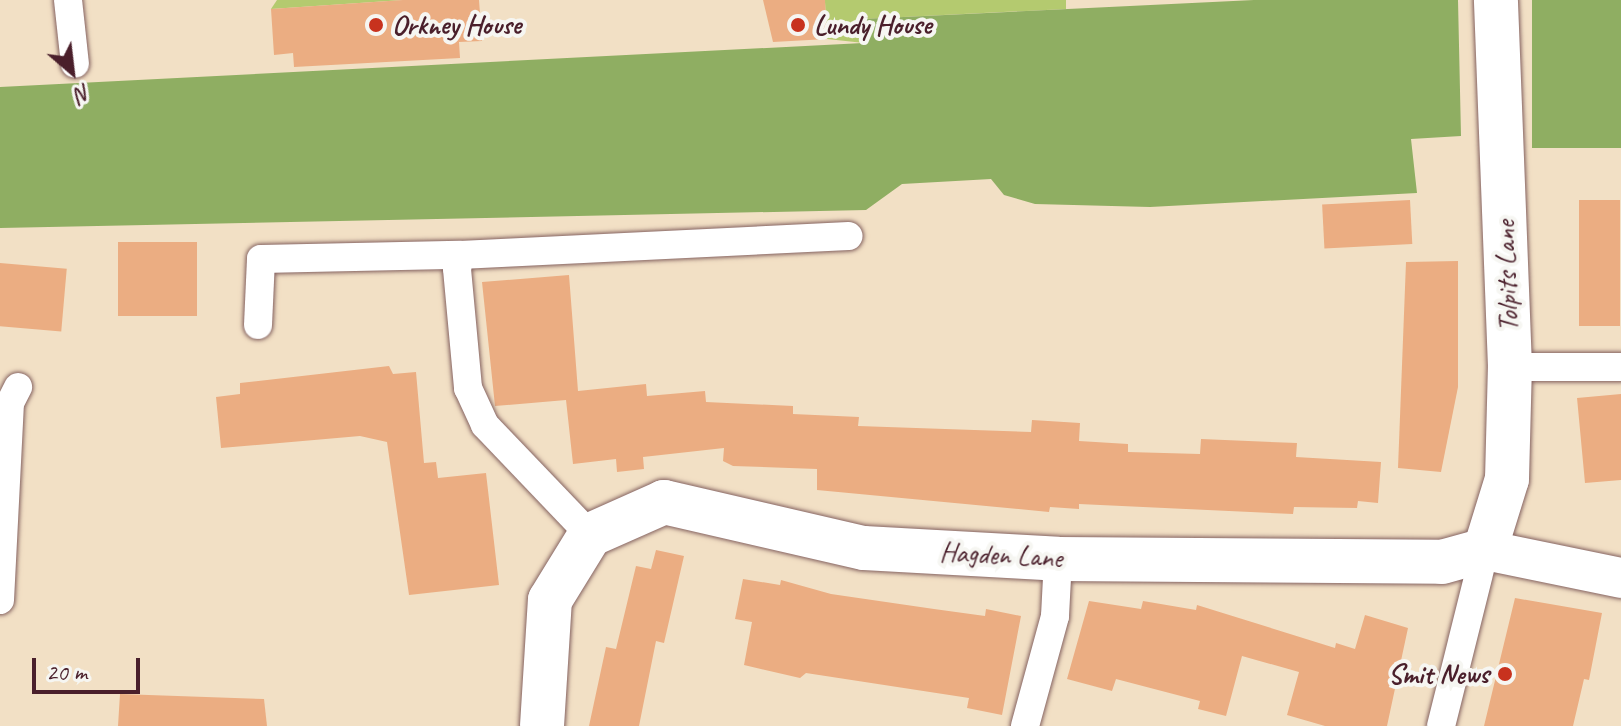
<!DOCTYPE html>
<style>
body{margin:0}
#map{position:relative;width:1621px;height:726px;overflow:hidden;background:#f2e0c5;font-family:Caveat,sans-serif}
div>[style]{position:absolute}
.green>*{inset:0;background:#b4ca6f}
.forest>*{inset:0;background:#8fae62;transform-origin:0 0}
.building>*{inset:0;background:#ebad82;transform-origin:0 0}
.roads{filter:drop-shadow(0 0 2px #856361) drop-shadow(0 0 2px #856361)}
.street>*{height:28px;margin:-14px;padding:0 14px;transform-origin:14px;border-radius:14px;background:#fff}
.secondary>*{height:40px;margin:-20px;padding:0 20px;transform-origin:20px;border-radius:20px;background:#fff}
.primary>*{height:44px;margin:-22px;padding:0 22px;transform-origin:22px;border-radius:22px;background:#fff}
.dots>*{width:22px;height:22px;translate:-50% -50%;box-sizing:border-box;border:4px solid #f6f6f2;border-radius:50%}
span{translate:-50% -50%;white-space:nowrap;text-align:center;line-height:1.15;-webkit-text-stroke:8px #f6f6f2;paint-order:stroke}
.poi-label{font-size:28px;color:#4a1f2b;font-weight:700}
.left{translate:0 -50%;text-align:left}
.right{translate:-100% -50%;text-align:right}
.street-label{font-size:28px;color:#4a1f2b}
.north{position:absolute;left:32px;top:32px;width:80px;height:80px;-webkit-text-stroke:6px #f6f6f2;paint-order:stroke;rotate:152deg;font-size:22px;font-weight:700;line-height:32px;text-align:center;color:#4a1f2b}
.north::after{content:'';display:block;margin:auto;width:28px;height:36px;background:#4a1f2b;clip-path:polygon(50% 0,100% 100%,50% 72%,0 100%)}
.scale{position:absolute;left:32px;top:658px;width:108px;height:36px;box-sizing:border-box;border:4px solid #4a1f2b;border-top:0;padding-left:10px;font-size:24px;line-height:28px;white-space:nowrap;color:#4a1f2b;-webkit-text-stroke:6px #f6f6f2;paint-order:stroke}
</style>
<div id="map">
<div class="green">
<i style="clip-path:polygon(277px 0,403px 0,271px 9px)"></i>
<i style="clip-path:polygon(819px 0,1066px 0,1066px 9px,863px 19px,864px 43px,827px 39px,825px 2px)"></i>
</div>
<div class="forest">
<i style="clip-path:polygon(1254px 0,1458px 0,1461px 136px,1411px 139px,1417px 193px,1150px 207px,1035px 204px,1004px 195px,991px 179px,902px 184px,866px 210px,0 228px,0 87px,863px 43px,862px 19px)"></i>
<i style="left:1621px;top:0;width:148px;height:89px;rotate:90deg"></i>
</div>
<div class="building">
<i style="clip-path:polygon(403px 0,479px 0,482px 41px,459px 42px,460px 58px,294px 67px,293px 53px,274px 55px,271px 9px)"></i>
<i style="clip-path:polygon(763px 0,825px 0,827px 39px,773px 42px)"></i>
<i style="left:1410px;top:200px;width:44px;height:88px;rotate:87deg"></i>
<i style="left:1620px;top:200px;width:126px;height:41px;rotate:90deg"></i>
<i style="left:118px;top:242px;width:79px;height:74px"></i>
<i style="clip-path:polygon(1458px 261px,1458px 387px,1441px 472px,1398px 468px,1406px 262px)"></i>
<i style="left:0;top:263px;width:67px;height:63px;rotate:5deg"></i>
<i style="clip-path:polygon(569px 275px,578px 391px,646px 384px,647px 396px,705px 391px,706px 402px,793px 406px,793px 414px,859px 417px,858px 426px,1031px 432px,1032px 420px,1080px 423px,1079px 441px,1128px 444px,1128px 452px,1200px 454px,1201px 439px,1297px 443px,1296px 457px,1381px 462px,1378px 503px,1358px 501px,1357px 508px,1294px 507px,1293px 514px,1079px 504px,1079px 509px,1050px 507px,1049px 512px,817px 490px,817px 469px,733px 466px,723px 461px,724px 448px,643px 457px,644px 469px,617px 472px,616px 459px,573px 464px,566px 400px,495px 406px,482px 282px)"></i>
<i style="clip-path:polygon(389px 366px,393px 374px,416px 372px,424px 463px,436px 462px,438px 478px,486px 473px,499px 585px,409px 595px,387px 442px,360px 436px,221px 448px,216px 397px,240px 394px,240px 383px)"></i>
<i style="clip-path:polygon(1621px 394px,1621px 480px,1585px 483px,1577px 398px)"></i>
<i style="clip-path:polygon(656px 550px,684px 556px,664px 643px,656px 641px,639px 726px,589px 726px,606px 647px,616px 649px,636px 566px,651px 569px)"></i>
<i style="clip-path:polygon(743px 579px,780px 585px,781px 580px,831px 594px,934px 609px,985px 616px,986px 609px,1021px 616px,1002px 715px,967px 708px,969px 698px,806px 673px,800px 678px,744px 665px,752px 622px,735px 619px)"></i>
<i style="clip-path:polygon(1515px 598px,1602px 613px,1589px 680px,1584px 679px,1573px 726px,1484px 726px)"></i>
<i style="clip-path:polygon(1089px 601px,1141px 609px,1143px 601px,1196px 610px,1197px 605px,1335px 648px,1336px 643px,1355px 649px,1365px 615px,1408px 628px,1387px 726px,1325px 726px,1287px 715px,1299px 672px,1242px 656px,1226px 716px,1198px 709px,1200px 701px,1116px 679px,1112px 691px,1067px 679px)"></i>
<i style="clip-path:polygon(120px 694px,264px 699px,267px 726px,118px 726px)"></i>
</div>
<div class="roads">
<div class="street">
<i style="left:68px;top:0;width:64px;rotate:83.8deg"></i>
<i style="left:460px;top:255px;width:14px;rotate:102deg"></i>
<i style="left:457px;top:269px;width:120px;rotate:84.7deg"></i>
<i style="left:468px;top:388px;width:41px;rotate:65.3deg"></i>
<i style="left:485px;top:425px;width:152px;rotate:46.3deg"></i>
<i style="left:258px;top:325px;width:66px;rotate:-87.4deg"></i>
<i style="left:261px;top:259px;width:199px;rotate:-1.2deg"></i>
<i style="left:460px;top:255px;width:389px;rotate:-2.8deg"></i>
<i style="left:1510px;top:367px;width:111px"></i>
<i style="left:0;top:600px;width:197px;rotate:-87.1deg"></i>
<i style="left:10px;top:403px;width:18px;rotate:-63deg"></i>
<i style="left:1025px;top:726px;width:114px;rotate:-74.7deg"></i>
<i style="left:1055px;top:616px;width:57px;rotate:-87deg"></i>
<i style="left:1441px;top:726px;width:181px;rotate:-76deg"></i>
</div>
<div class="secondary">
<i style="left:1485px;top:550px;width:139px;rotate:11.6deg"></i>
</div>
<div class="primary">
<i style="left:542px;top:726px;width:126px;rotate:-86.4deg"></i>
<i style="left:550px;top:600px;width:76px;rotate:-58.4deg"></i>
<i style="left:590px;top:535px;width:81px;rotate:-24deg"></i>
<i style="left:664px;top:502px;width:205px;rotate:13deg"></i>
<i style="left:864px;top:548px;width:194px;rotate:3.2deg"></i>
<i style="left:1058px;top:559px;width:384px;rotate:0.4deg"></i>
<i style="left:1442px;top:562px;width:45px;rotate:-15.6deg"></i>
<i style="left:1485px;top:550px;width:74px;rotate:-72.8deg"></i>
<i style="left:1507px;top:479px;width:112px;rotate:-88.5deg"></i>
<i style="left:1510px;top:367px;width:367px;rotate:-92.2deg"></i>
</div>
</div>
<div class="dots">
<i style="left:376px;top:25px;background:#c8321e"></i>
<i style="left:798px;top:25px;background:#c8321e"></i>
<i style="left:1505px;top:674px;background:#c8321e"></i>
</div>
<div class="poi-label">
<span class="left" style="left:392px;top:25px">Orkney House</span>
<span class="left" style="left:814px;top:25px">Lundy House</span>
<span class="right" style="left:1489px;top:674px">Smit News</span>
</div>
<div class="street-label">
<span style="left:1507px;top:276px;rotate:-92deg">Tolpits Lane</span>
<span style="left:1001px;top:555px;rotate:3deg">Hagden Lane</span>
</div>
<div class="north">N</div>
<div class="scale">20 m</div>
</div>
